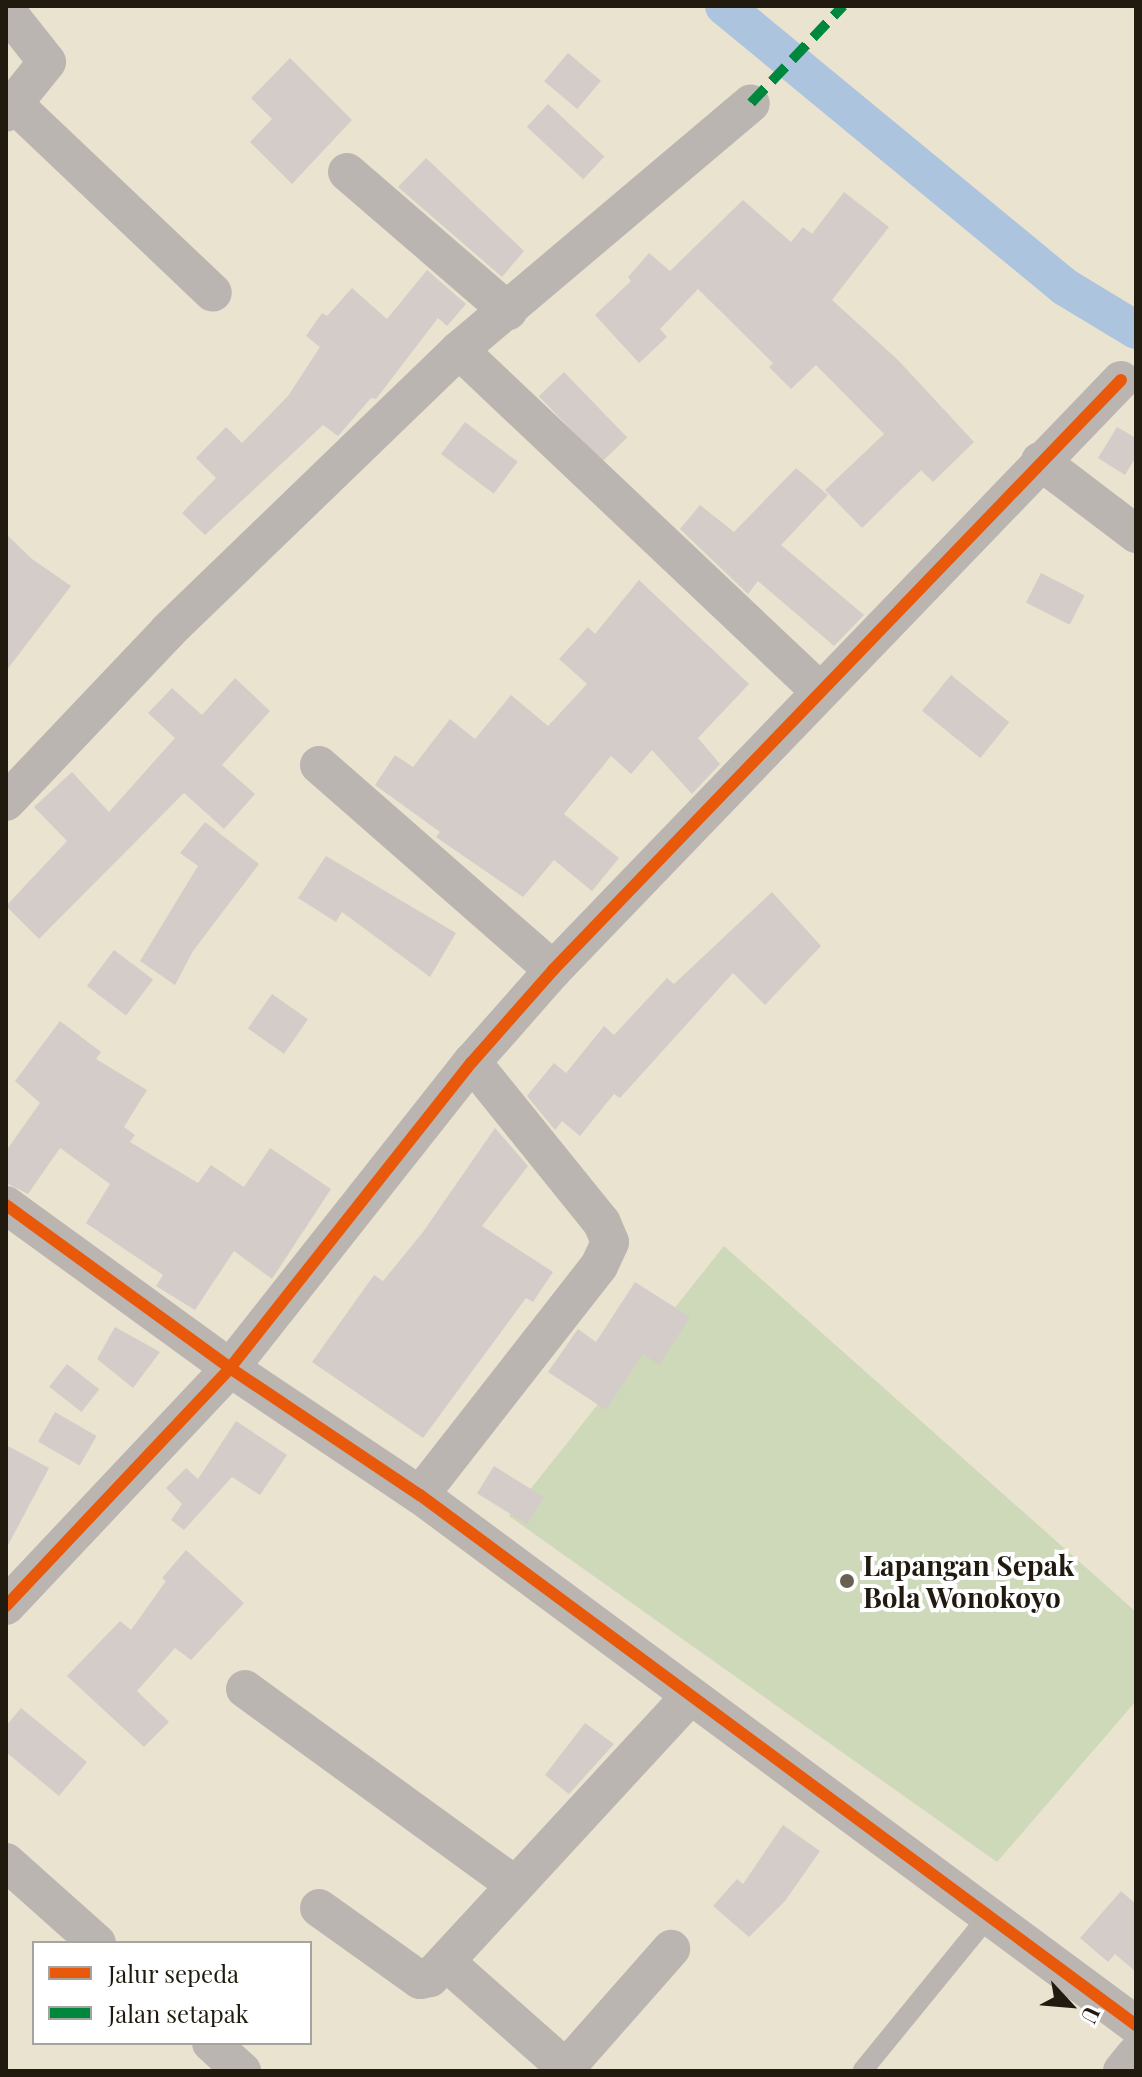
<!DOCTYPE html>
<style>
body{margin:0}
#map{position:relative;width:1142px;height:2077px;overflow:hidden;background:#eae3d0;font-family:"Playfair Display",serif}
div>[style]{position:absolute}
.green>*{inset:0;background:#cdd9b9}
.canal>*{height:38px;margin:-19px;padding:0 19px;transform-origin:19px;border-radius:19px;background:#acc4de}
.building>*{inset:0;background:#d4ccc9;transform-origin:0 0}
.lane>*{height:20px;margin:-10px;padding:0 10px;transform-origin:10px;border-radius:10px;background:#bbb5b1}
.street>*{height:38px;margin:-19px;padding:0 19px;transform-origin:19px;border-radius:19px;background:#bbb5b1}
.quiet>*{height:10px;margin-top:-5px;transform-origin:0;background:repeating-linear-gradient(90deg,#00873e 0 20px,transparent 0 30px)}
.cycleway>*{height:12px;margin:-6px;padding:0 6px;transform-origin:6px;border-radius:6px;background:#e8590c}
.dots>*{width:22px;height:22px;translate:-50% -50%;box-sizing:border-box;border:4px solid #fff;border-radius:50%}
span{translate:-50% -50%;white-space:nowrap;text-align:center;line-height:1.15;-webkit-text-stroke:8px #fff;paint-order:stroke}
.poi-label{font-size:28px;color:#201b0e;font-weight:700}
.left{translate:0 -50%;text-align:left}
.frame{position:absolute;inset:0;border:8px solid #201b0e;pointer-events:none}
.legend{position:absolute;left:32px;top:1941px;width:280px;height:104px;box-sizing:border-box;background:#fff;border:2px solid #a6a49f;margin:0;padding:10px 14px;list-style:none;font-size:24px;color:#201b0e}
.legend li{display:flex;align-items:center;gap:16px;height:40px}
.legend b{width:40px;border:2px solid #a6a49f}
.north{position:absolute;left:1030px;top:1965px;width:80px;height:80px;-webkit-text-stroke:6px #fff;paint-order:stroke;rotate:116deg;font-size:22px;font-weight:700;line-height:32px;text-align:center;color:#201b0e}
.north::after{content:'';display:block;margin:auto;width:28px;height:36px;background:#201b0e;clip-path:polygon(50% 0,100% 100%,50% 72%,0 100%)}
</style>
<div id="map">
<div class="green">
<i style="clip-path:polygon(724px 1246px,1136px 1612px,1136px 1701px,997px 1862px,509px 1516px)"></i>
</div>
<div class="canal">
<i style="left:724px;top:6px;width:442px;rotate:39.5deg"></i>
<i style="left:1065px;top:287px;width:83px;rotate:31.2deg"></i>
</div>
<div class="building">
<i style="left:568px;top:53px;width:43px;height:37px;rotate:40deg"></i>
<i style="clip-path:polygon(290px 58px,352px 120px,292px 184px,250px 142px,272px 119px,251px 98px)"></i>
<i style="left:548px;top:104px;width:77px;height:31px;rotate:43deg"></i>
<i style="clip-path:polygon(426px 158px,524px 251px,502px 277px,398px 187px)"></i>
<i style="clip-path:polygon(844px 192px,889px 227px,832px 300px,898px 360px,974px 442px,933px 482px,921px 470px,862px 528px,825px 490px,884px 434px,816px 365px,791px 389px,769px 367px,773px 363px,698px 289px,660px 329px,667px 337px,639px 363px,595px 315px,631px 281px,628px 277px,649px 253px,670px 271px,743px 200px,791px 242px,803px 227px,812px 234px)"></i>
<i style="clip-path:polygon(427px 270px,466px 304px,447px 326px,438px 318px,376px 399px,371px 398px,338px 436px,323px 425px,205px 535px,182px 513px,216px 478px,196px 458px,226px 427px,242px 443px,288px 396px,320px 347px,306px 336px,322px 313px,327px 316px,352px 288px,387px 319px)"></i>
<i style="left:564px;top:372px;width:91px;height:35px;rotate:46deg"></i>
<i style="left:465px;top:422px;width:66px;height:40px;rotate:37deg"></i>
<i style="clip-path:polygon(1117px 427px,1136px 438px,1136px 457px,1125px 475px,1098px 458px)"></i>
<i style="clip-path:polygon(796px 468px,828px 495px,781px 545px,864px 615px,834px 646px,758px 581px,748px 594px,680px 529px,700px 505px,734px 532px)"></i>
<i style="clip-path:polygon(6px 534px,32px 559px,71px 586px,6px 671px)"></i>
<i style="left:1041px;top:573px;width:49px;height:33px;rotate:27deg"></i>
<i style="clip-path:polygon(639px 580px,749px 684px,698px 738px,720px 764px,692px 794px,652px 750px,631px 774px,611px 756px,564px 814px,619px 858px,592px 891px,554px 860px,523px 897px,436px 837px,440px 832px,375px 785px,395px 755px,413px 767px,450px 719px,475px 739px,511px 695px,548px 726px,587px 684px,559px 659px,588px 627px,595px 634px)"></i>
<i style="left:951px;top:675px;width:75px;height:46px;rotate:39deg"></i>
<i style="clip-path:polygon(235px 678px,270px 711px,222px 765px,255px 794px,224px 829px,184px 793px,39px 939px,6px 906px,67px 841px,34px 807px,72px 772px,109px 812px,175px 738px,148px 713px,172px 688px,202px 715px)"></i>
<i style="clip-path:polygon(205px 822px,259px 864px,193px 951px,175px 985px,140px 961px,198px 866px,180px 853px)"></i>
<i style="clip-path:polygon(326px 856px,456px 933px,430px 977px,342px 912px,336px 922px,298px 898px)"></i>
<i style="clip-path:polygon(772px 892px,821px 946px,765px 1005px,733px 973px,620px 1098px,614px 1094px,580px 1136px,562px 1121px,555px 1130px,527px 1096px,554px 1063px,566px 1073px,604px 1026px,614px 1035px,667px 978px,674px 984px)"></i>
<i style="left:114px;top:950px;width:49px;height:45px;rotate:37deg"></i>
<i style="left:272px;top:994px;width:44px;height:42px;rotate:35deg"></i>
<i style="clip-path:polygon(60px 1021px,101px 1052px,96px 1059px,147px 1090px,124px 1127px,135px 1135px,130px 1142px,198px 1183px,211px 1165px,244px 1187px,270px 1148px,331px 1189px,272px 1279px,234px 1251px,195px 1310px,156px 1286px,163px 1275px,86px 1223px,110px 1184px,60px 1148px,28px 1194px,6px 1183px,6px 1151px,40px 1103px,15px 1081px)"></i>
<i style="clip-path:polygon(495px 1128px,528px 1166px,482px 1226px,553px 1272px,533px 1302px,526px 1298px,423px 1438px,312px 1362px,374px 1275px,383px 1281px,423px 1232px)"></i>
<i style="clip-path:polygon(635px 1282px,690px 1317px,659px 1365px,643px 1354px,606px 1410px,548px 1372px,578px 1329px,596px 1342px)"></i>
<i style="clip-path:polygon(115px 1327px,160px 1352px,133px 1388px,97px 1359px)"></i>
<i style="left:67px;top:1364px;width:41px;height:29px;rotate:38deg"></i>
<i style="left:55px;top:1412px;width:48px;height:34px;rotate:30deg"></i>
<i style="clip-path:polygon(236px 1421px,287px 1455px,260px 1495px,232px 1477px,184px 1530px,171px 1520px,182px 1504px,166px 1488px,186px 1468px,198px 1479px)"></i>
<i style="clip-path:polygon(6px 1445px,49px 1468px,6px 1549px)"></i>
<i style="left:494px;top:1466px;width:59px;height:32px;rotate:32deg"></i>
<i style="clip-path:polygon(186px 1550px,244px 1603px,191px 1660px,175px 1648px,137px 1691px,169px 1722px,144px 1747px,67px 1676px,120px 1621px,131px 1630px,166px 1581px,162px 1578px)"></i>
<i style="clip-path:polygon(21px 1708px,87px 1762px,59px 1796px,6px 1752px,6px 1726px)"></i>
<i style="clip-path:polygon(585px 1723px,614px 1744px,569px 1794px,545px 1775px)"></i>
<i style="clip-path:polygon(783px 1825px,820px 1851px,785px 1901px,749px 1937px,713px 1906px,737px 1879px,743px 1884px)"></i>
<i style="clip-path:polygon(1121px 1891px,1136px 1904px,1136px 1972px,1115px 1954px,1108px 1962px,1080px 1938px)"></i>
</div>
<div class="lane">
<i style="left:863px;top:2070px;width:196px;rotate:-50.8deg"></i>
</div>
<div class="street">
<i style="left:6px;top:10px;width:66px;rotate:51.7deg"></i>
<i style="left:47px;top:62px;width:65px;rotate:128.8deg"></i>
<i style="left:14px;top:104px;width:274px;rotate:43.5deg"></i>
<i style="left:347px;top:172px;width:213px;rotate:40.8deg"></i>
<i style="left:459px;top:350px;width:494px;rotate:43.4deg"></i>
<i style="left:1040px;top:461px;width:121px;rotate:37.2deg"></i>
<i style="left:319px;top:765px;width:311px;rotate:41.2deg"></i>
<i style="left:6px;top:802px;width:236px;rotate:-46.5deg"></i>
<i style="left:168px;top:631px;width:405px;rotate:-44deg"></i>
<i style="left:459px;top:350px;width:382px;rotate:-40.2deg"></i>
<i style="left:6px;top:1205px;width:277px;rotate:36deg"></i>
<i style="left:230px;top:1368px;width:229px;rotate:33.8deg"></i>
<i style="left:420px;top:1495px;width:891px;rotate:36.51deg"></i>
<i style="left:420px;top:1495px;width:291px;rotate:-52deg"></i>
<i style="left:599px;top:1266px;width:26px;rotate:-65deg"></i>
<i style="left:610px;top:1242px;width:21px;rotate:-113deg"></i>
<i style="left:602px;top:1223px;width:207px;rotate:-128.9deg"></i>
<i style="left:6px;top:1606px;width:327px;rotate:-46.7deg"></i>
<i style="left:230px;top:1368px;width:390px;rotate:-51.7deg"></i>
<i style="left:472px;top:1062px;width:123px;rotate:-48.6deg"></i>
<i style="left:553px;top:970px;width:819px;rotate:-46.09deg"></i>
<i style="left:245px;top:1689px;width:330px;rotate:36deg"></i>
<i style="left:6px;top:1862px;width:122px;rotate:41.7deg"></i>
<i style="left:319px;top:1908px;width:124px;rotate:35.5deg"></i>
<i style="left:420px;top:1980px;width:10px;rotate:-11deg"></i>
<i style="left:430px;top:1978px;width:384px;rotate:-47.3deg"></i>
<i style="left:446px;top:1962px;width:149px;rotate:41.5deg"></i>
<i style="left:558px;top:2061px;width:16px;rotate:-7deg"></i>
<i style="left:574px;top:2059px;width:147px;rotate:-48.6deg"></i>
<i style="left:211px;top:2043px;width:42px;rotate:42.1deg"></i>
<i style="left:1122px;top:2071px;width:22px;rotate:-51deg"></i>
</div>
<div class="quiet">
<i style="left:751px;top:103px;width:134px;rotate:-46.5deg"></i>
</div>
<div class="cycleway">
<i style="left:6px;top:1205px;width:277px;rotate:36deg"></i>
<i style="left:230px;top:1368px;width:229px;rotate:33.8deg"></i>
<i style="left:420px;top:1495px;width:891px;rotate:36.51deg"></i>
<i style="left:6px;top:1606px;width:327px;rotate:-46.7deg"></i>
<i style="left:230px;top:1368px;width:390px;rotate:-51.7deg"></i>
<i style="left:472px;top:1062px;width:123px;rotate:-48.6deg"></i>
<i style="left:553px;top:970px;width:819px;rotate:-46.09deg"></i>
</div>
<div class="dots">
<i style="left:847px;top:1581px;background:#676152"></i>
</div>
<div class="poi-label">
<span class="left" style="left:863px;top:1581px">Lapangan Sepak<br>Bola Wonokoyo</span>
</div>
<div class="frame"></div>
<ul class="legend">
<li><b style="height:10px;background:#e8590c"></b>Jalur sepeda</li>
<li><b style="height:10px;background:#00873e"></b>Jalan setapak</li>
</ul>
<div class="north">U</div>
</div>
